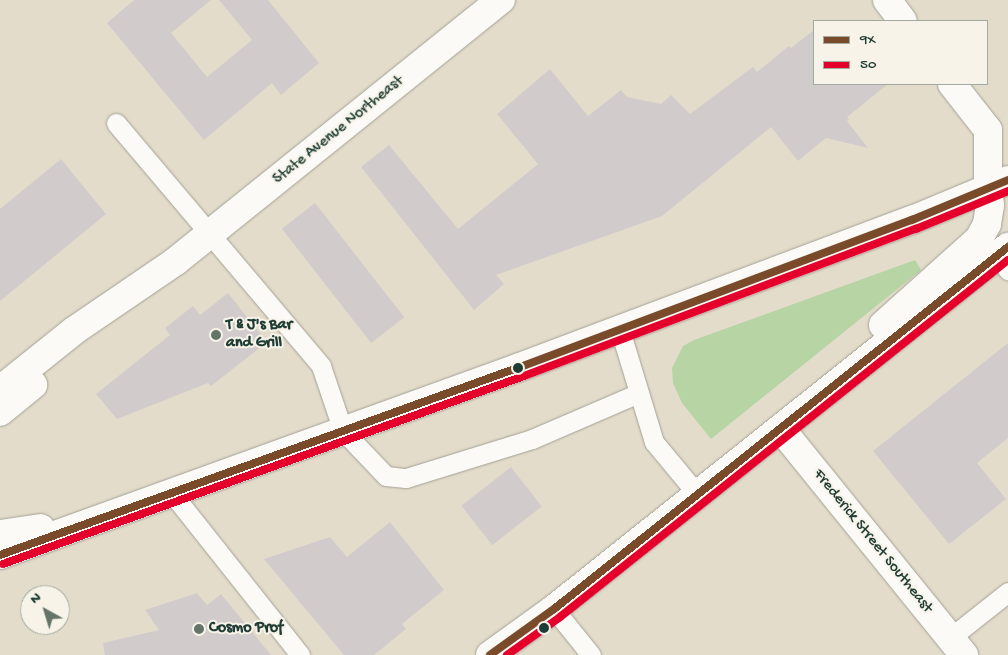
<!DOCTYPE html>
<style>
body{margin:0}
#map{position:relative;width:1008px;height:655px;overflow:hidden;background:#e4dcca;font-family:"Gochi Hand",sans-serif}
div>[style]{position:absolute}
.green>*{inset:0;background:#b6d4a4}
.building>*{inset:0;background:#d2cbcc;transform-origin:0 0}
.roads{filter:drop-shadow(0 0 1px #a2a196) drop-shadow(0 0 1px #a2a196)}
.service>*{height:19px;margin:-9.5px;padding:0 9.5px;transform-origin:9.5px;border-radius:9.5px;background:#fbfaf7}
.minor>*{height:28px;margin:-14px;padding:0 14px;transform-origin:14px;border-radius:14px;background:#fbfaf7}
.tertiary>*{height:28px;margin:-14px;padding:0 14px;transform-origin:14px;border-radius:14px;background:#fbfaf7}
.primary>*{height:28px;margin:-14px;padding:0 14px;transform-origin:14px;border-radius:14px;background:#fbfaf7}
.bus-1>*{height:8px;margin:-4px;padding:0 4px;transform-origin:4px;border-radius:4px;background:#7a4b2a}
.bus-2>*{height:8px;margin:-4px;padding:0 4px;transform-origin:4px;border-radius:4px;background:#e4002b}
.dots>*{width:14px;height:14px;translate:-50% -50%;box-sizing:border-box;border:2px solid #f7f3e8;border-radius:50%}
span{translate:-50% -50%;white-space:nowrap;text-align:center;line-height:1.15;-webkit-text-stroke:4px #f7f3e8;paint-order:stroke}
.street-label{font-size:16px;color:#1f3d34}
.poi-label{font-size:16px;color:#1f3d34;font-weight:700}
.left{translate:0 -50%;text-align:left}
.legend{position:absolute;left:813px;top:20px;width:175px;height:65px;box-sizing:border-box;background:#f7f3e8;border:1px solid #a1aaa0;margin:0;padding:6px 9px;list-style:none;font-size:15px;color:#1f3d34}
.legend li{display:flex;align-items:center;gap:10px;height:25px}
.legend b{width:25px;border:1px solid #a1aaa0}
.north{position:absolute;left:20px;top:585px;width:50px;height:50px;box-sizing:border-box;background:#f7f3e8;border:1px solid #a1aaa0;border-radius:50%;rotate:321deg;font-size:14px;font-weight:700;line-height:20px;text-align:center;color:#1f3d34}
.north::after{content:'';display:block;margin:auto;width:18px;height:22px;background:#647568;clip-path:polygon(50% 0,100% 100%,50% 72%,0 100%)}
</style>
<div id="map">
<div class="green">
<i style="clip-path:polygon(915px 260px,921px 270px,711px 439px,682px 403px,673px 383px,672px 368px,683px 346px,694px 340px)"></i>
</div>
<div class="building">
<i style="clip-path:polygon(134px 0,211px 0,171px 33px,207px 77px,252px 40px,219px 0,268px 0,319px 63px,281px 95px,272px 83px,204px 140px,107px 23px)"></i>
<i style="clip-path:polygon(814px 30px,814px 84px,888px 84px,847px 117px,849px 119px,847px 121px,868px 148px,826px 138px,798px 161px,771px 127px,662px 216px,496px 275px,504px 284px,474px 310px,361px 167px,389px 145px,458px 229px,538px 164px,497px 114px,550px 69px,588px 116px,621px 90px,627px 97px,661px 104px,671px 95px,690px 114px,753px 67px,757px 72px,789px 46px,791px 48px)"></i>
<i style="clip-path:polygon(61px 159px,106px 214px,0 301px,0 209px)"></i>
<i style="left:315px;top:203px;width:145px;height:42px;rotate:52deg"></i>
<i style="clip-path:polygon(228px 293px,267px 342px,211px 386px,208px 383px,117px 419px,96px 394px,170px 335px,165px 328px,193px 306px,200px 315px)"></i>
<i style="clip-path:polygon(1008px 343px,1008px 438px,977px 463px,1006px 499px,949px 544px,873px 451px)"></i>
<i style="left:511px;top:467px;width:50px;height:63px;rotate:52deg"></i>
<i style="clip-path:polygon(390px 522px,444px 590px,402px 624px,406px 629px,374px 655px,344px 655px,264px 559px,330px 537px,347px 557px)"></i>
<i style="clip-path:polygon(197px 593px,207px 605px,221px 594px,271px 655px,105px 655px,103px 643px,159px 630px,145px 610px)"></i>
</div>
<div class="roads">
<div class="service">
<i style="left:116px;top:123px;width:318px;rotate:49.8deg"></i>
<i style="left:321px;top:366px;width:69px;rotate:71.3deg"></i>
<i style="left:343px;top:431px;width:62px;rotate:46.3deg"></i>
<i style="left:386px;top:476px;width:20px;rotate:6deg"></i>
<i style="left:406px;top:478px;width:132px;rotate:-17.2deg"></i>
<i style="left:532px;top:439px;width:116px;rotate:-23.3deg"></i>
<i style="left:997px;top:255px;width:19px;rotate:54deg"></i>
<i style="left:620px;top:330px;width:117px;rotate:73.1deg"></i>
<i style="left:654px;top:442px;width:69px;rotate:50.3deg"></i>
<i style="left:171px;top:492px;width:208px;rotate:51.6deg"></i>
<i style="left:554px;top:609px;width:59px;rotate:51.2deg"></i>
<i style="left:950px;top:638px;width:74px;rotate:-38.4deg"></i>
</div>
<div class="minor">
<i style="left:887px;top:0;width:26px;rotate:53deg"></i>
<i style="left:952px;top:84px;width:58px;rotate:52deg"></i>
<i style="left:988px;top:130px;width:59px;rotate:90deg"></i>
<i style="left:781px;top:429px;width:291px;rotate:51deg"></i>
</div>
<div class="tertiary">
<i style="left:0;top:390px;width:96px;rotate:-38.7deg"></i>
<i style="left:75px;top:330px;width:122px;rotate:-34.3deg"></i>
<i style="left:176px;top:261px;width:417px;rotate:-38.8deg"></i>
<i style="left:0;top:412px;width:43px;rotate:-39.3deg"></i>
</div>
<div class="primary">
<i style="left:883px;top:325px;width:129px;rotate:-41.9deg"></i>
<i style="left:979px;top:239px;width:17px;rotate:-62deg"></i>
<i style="left:987px;top:224px;width:19px;rotate:-81deg"></i>
<i style="left:990px;top:205px;width:16px;rotate:-97deg"></i>
<i style="left:0;top:534px;width:41px;rotate:-8.3deg"></i>
<i style="left:0;top:555px;width:553px;rotate:-19.88deg"></i>
<i style="left:520px;top:367px;width:419px;rotate:-20.6deg"></i>
<i style="left:912px;top:220px;width:104px;rotate:-22.6deg"></i>
<i style="left:490px;top:655px;width:79px;rotate:-35.7deg"></i>
<i style="left:554px;top:609px;width:581px;rotate:-38.57deg"></i>
</div>
</div>
<div class="bus-1">
<i style="left:0;top:555px;width:553px;rotate:-19.88deg"></i>
<i style="left:520px;top:367px;width:419px;rotate:-20.6deg"></i>
<i style="left:912px;top:220px;width:104px;rotate:-22.6deg"></i>
<i style="left:490px;top:655px;width:79px;rotate:-35.7deg"></i>
<i style="left:554px;top:609px;width:581px;rotate:-38.57deg"></i>
</div>
<div class="bus-2">
<i style="left:3px;top:564px;width:554px;rotate:-19.84deg"></i>
<i style="left:524px;top:376px;width:419px;rotate:-20.6deg"></i>
<i style="left:916px;top:229px;width:100px;rotate:-22.4deg"></i>
<i style="left:507px;top:655px;width:65px;rotate:-35.6deg"></i>
<i style="left:560px;top:617px;width:573px;rotate:-38.55deg"></i>
</div>
<div class="dots">
<i style="left:216px;top:335px;background:#647568"></i>
<i style="left:518px;top:368px;background:#1f3d34"></i>
<i style="left:544px;top:628px;background:#1f3d34"></i>
<i style="left:199px;top:629px;background:#647568"></i>
</div>
<div class="street-label">
<span style="left:339px;top:131px;rotate:-39deg">State Avenue Northeast</span>
<span style="left:872px;top:542px;rotate:51deg">Frederick Street Southeast</span>
</div>
<div class="poi-label">
<span class="left" style="left:226px;top:335px">T &amp; J's Bar<br>and Grill</span>
<span class="left" style="left:209px;top:629px">Cosmo Prof</span>
</div>
<ul class="legend">
<li><b style="height:6px;background:#7a4b2a"></b>9X</li>
<li><b style="height:6px;background:#e4002b"></b>50</li>
</ul>
<div class="north">N</div>
</div>
